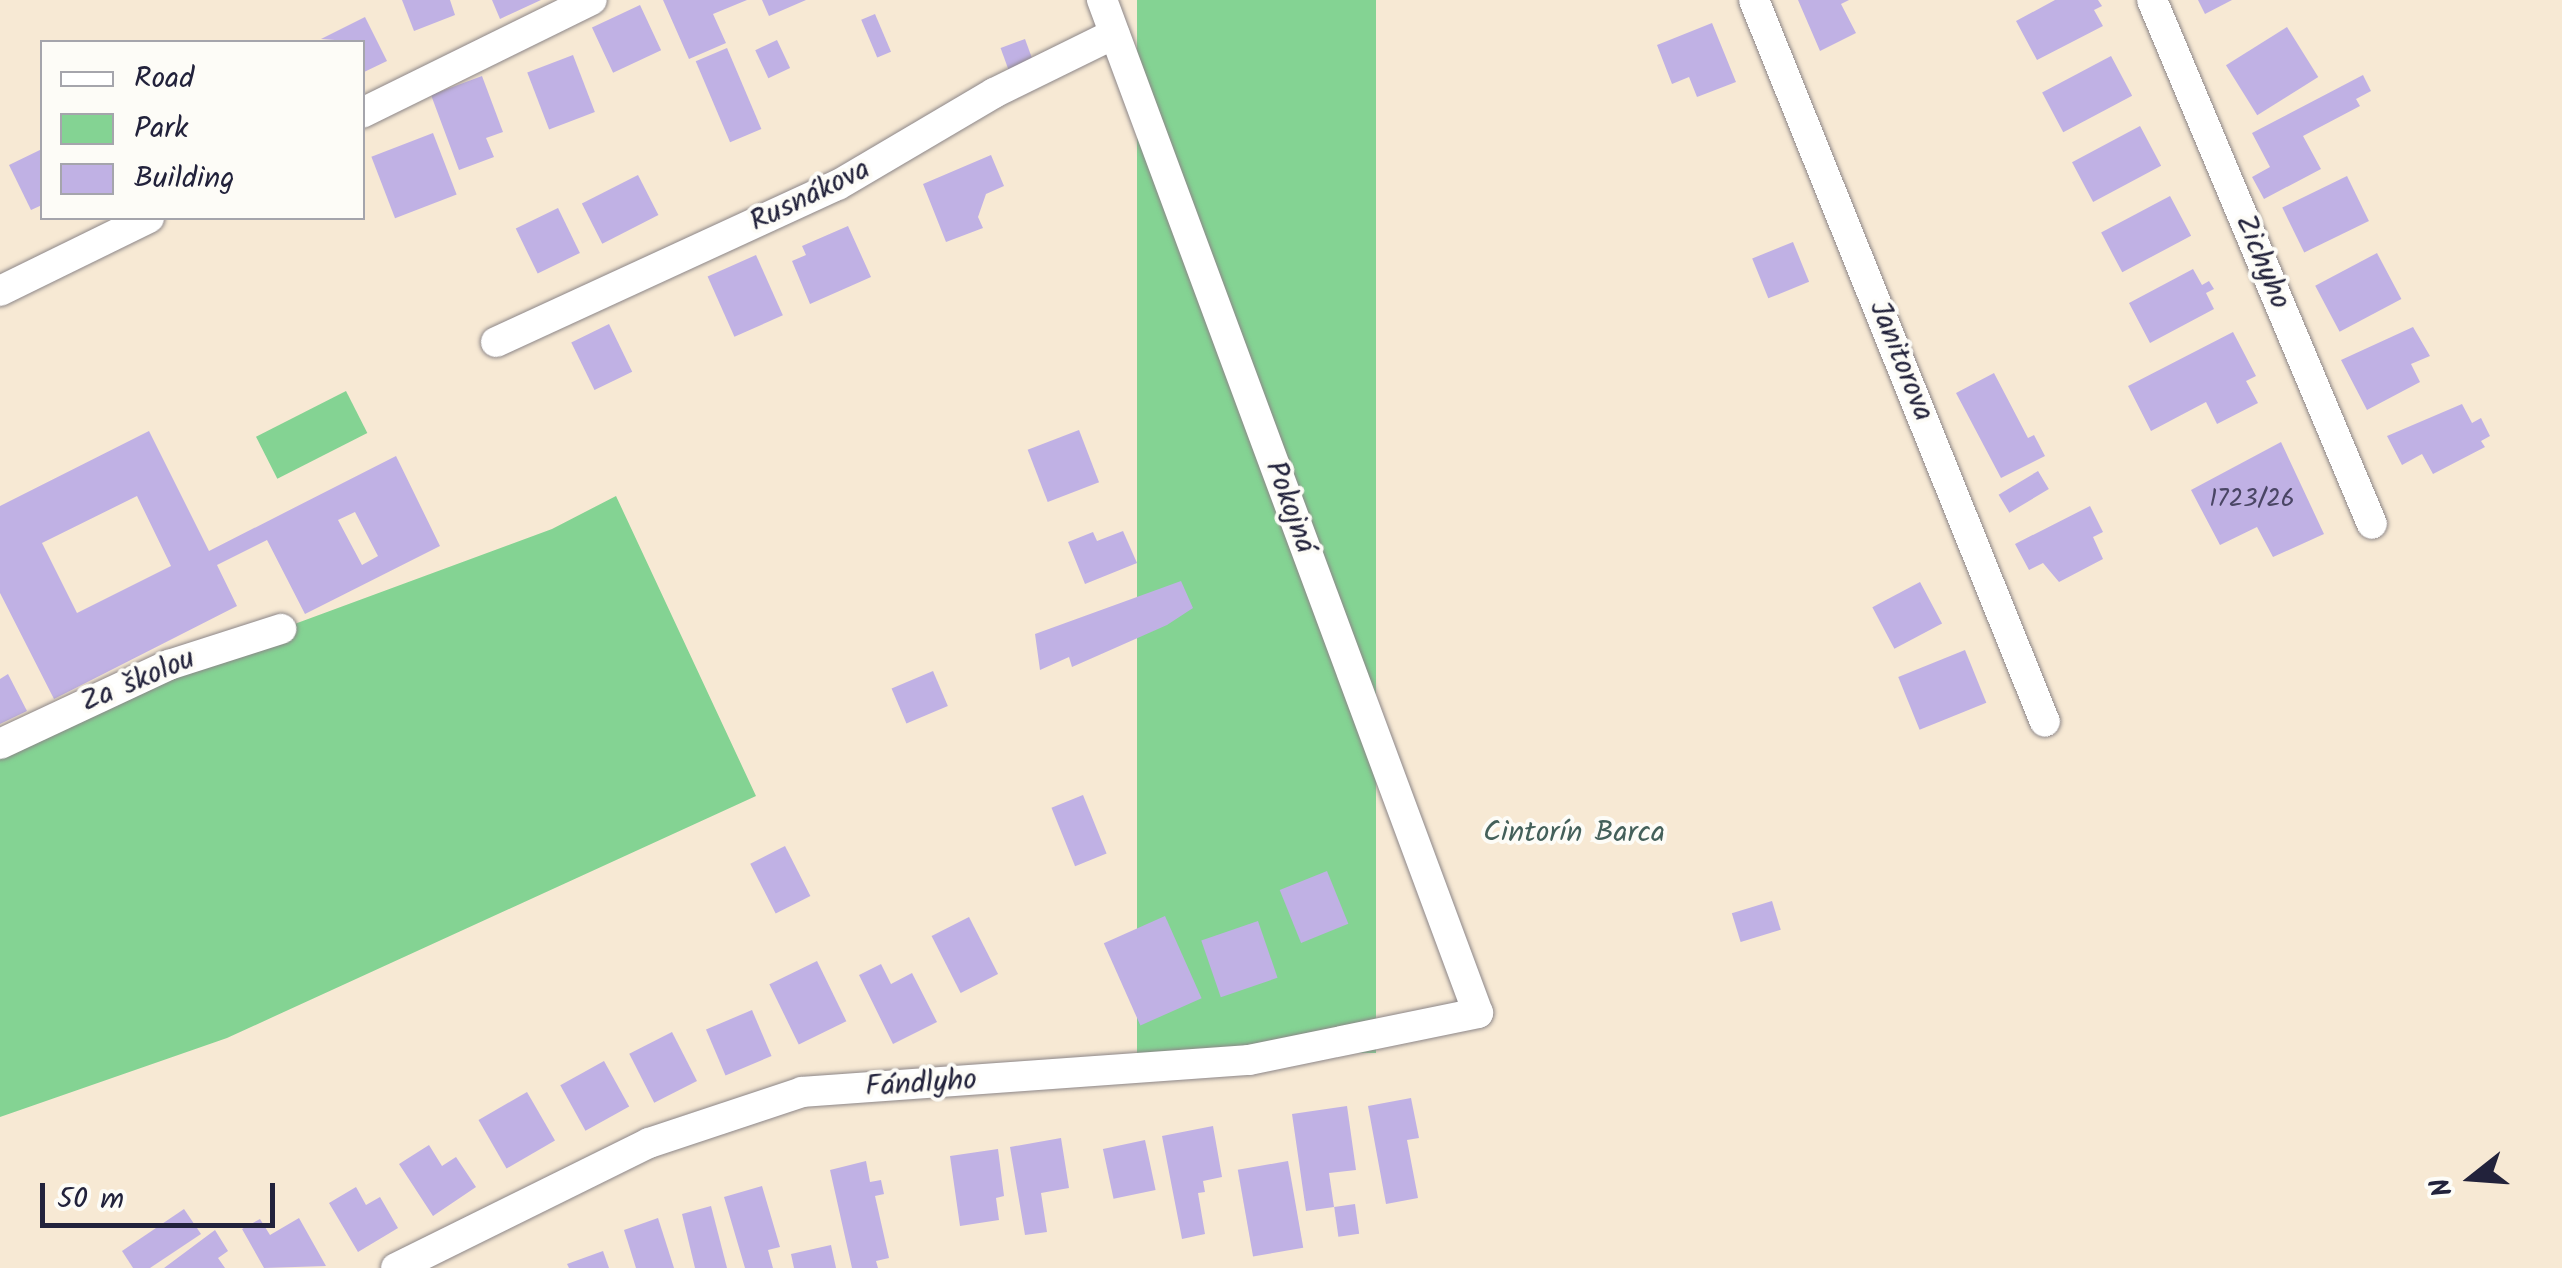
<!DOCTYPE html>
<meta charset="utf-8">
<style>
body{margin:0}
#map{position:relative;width:2562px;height:1268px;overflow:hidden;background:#f7e9d4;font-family:Kalam,sans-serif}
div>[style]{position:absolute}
.green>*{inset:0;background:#84d393;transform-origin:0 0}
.building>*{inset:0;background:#c0b1e4;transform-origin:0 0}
.roads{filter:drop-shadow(0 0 2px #8c8688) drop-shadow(0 0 2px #8c8688)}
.minor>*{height:30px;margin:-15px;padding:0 15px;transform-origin:15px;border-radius:15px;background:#fff}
span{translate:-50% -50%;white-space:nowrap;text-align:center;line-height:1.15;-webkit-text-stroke:8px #fdfcf7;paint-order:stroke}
.number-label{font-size:25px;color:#4a4665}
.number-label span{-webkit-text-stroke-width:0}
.street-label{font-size:30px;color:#22223b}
.park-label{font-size:30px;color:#44605a}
.legend{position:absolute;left:40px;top:40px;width:325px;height:180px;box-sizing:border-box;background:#fdfcf7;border:2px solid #a5a5ac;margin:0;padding:12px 18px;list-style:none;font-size:30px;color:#22223b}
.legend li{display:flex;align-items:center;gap:20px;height:50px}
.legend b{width:50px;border:2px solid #a5a5ac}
.north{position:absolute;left:2422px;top:1128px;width:100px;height:100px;-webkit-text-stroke:8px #fdfcf7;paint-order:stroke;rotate:253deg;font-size:28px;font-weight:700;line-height:40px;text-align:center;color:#22223b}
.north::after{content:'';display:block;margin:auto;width:35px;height:45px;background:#22223b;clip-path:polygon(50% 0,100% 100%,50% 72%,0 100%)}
.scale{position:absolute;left:40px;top:1183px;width:235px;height:45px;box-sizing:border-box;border:5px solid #22223b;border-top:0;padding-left:12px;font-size:30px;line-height:35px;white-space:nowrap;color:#22223b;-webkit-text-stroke:8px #fdfcf7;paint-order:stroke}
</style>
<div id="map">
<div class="green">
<i style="left:1137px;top:0;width:239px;height:1053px"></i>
<i style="left:346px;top:391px;width:47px;height:101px;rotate:63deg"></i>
<i style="clip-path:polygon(616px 496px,756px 796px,227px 1038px,0 1117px,0 744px,281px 629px,552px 529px)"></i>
</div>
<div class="building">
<i style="clip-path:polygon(402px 0,450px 0,455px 15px,414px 31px)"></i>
<i style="clip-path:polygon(492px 0,541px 0,500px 19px)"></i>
<i style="clip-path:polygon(663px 0,747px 0,713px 14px,726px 43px,689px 59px)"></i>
<i style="clip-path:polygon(762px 0,806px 0,769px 16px)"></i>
<i style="clip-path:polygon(1798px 0,1849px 0,1841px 4px,1856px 33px,1820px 51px)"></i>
<i style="clip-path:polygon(2055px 0,2098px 0,2102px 6px,2094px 10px,2103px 26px,2037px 60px,2016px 21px)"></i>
<i style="clip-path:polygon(2198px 0,2232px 0,2205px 14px)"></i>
<i style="left:640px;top:5px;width:50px;height:53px;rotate:65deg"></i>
<i style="left:875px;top:14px;width:41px;height:15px;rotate:67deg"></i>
<i style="clip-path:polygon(365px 17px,387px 61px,362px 73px,362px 42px,321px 39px)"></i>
<i style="clip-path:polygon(1712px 23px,1736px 82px,1697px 97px,1689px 77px,1672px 84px,1657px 45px)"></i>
<i style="left:2287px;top:27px;width:59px;height:72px;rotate:58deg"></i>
<i style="left:1025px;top:39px;width:23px;height:26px;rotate:70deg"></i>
<i style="left:777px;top:40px;width:31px;height:24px;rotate:65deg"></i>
<i style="left:727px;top:48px;width:88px;height:34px;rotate:67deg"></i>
<i style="left:573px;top:55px;width:61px;height:49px;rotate:69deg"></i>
<i style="left:2111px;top:56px;width:45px;height:78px;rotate:62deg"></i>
<i style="clip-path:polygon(2363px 75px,2371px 91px,2356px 99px,2360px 106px,2303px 136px,2321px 169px,2264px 199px,2252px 177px,2270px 167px,2252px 133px)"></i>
<i style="clip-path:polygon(482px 76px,503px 132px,486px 138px,494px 157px,459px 170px,431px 95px)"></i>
<i style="left:2140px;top:126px;width:45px;height:77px;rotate:62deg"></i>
<i style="left:433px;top:133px;width:66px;height:66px;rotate:69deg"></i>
<i style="clip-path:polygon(42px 149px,42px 205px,31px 210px,9px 165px)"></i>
<i style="clip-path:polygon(991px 155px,1004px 186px,986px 194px,978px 217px,983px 228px,946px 242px,923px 184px)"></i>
<i style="left:638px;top:175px;width:45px;height:63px;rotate:63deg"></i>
<i style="left:2347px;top:176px;width:50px;height:72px;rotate:64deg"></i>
<i style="left:2170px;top:196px;width:45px;height:78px;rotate:62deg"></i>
<i style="left:558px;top:208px;width:50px;height:47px;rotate:64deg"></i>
<i style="clip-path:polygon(848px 226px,871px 277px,810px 304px,792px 261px,806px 255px,802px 246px)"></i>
<i style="left:1793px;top:242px;width:43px;height:44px;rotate:68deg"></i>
<i style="left:2377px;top:253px;width:52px;height:70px;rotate:62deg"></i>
<i style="left:756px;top:255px;width:66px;height:53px;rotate:66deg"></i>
<i style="clip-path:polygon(2193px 269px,2202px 285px,2209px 281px,2214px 289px,2206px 293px,2214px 309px,2150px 343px,2129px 303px)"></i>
<i style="left:609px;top:324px;width:53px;height:42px;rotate:64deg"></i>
<i style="clip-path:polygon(2413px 327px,2430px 356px,2411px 364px,2420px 382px,2367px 410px,2341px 360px)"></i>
<i style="clip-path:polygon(2233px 332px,2256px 376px,2246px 381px,2258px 403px,2217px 424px,2206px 402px,2151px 431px,2128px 386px)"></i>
<i style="clip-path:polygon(1994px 373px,2028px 438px,2034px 435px,2045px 456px,2001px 478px,1956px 393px)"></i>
<i style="clip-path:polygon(2462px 404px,2472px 423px,2481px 418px,2490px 436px,2481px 441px,2485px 447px,2433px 474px,2422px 454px,2402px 465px,2387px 436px)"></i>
<i style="left:1079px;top:430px;width:56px;height:55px;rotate:69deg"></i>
<i style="clip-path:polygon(evenodd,149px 431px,209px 551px,396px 456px,440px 546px,305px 614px,267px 540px,217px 565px,237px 606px,54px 699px,0 593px,0 506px,149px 431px,137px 496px,171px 566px,77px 613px,42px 543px,137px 496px,149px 431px,355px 512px,378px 556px,362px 565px,338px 520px,355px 512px)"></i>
<i style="clip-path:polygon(2281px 442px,2324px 534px,2273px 557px,2257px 527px,2220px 545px,2191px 490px)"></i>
<i style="left:2038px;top:471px;width:21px;height:46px;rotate:59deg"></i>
<i style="clip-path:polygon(2090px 506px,2103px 532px,2093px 537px,2103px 559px,2059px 582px,2043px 563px,2029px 570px,2015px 544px)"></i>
<i style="clip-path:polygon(1123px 531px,1137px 563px,1085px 584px,1068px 542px,1093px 532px,1097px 541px)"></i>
<i style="clip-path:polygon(1181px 581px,1193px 608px,1167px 625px,1072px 667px,1069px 657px,1040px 670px,1035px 634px)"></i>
<i style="left:1920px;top:582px;width:47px;height:54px;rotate:62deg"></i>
<i style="left:1965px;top:650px;width:57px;height:72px;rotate:68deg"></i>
<i style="left:933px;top:671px;width:38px;height:45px;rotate:67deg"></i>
<i style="clip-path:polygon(8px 674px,27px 711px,0 724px,0 679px)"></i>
<i style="left:1083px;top:795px;width:63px;height:34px;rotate:68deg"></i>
<i style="left:785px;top:846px;width:56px;height:39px;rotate:63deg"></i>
<i style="left:1327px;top:871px;width:57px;height:51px;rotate:68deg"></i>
<i style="left:1772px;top:901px;width:30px;height:42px;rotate:73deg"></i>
<i style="left:1165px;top:916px;width:90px;height:67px;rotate:66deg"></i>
<i style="left:969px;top:917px;width:64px;height:42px;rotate:63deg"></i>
<i style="left:1258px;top:921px;width:60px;height:60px;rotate:71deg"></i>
<i style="left:817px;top:961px;width:67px;height:53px;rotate:64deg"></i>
<i style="clip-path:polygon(881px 964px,891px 984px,912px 973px,937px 1022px,893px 1044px,859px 975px)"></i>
<i style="left:752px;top:1010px;width:50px;height:50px;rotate:67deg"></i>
<i style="left:672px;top:1032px;width:55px;height:48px;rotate:63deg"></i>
<i style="left:604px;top:1061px;width:52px;height:50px;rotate:61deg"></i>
<i style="left:527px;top:1092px;width:56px;height:56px;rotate:60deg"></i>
<i style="clip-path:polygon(1411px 1098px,1419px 1138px,1407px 1140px,1418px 1198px,1386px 1204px,1368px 1106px)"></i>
<i style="clip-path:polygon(1347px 1106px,1356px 1170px,1329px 1173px,1334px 1207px,1306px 1211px,1292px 1114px)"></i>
<i style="clip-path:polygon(1213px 1126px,1222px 1177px,1203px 1181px,1205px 1192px,1198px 1193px,1205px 1234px,1182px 1239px,1162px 1136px)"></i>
<i style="clip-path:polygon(1061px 1138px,1069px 1188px,1041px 1193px,1047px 1232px,1025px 1235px,1010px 1147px)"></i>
<i style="left:1145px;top:1140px;width:51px;height:43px;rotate:78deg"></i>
<i style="clip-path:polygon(429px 1145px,442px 1166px,456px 1157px,476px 1187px,433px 1216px,399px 1164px)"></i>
<i style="clip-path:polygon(998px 1149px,1004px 1196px,996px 1198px,999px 1220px,960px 1226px,950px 1156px)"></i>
<i style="clip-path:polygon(866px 1161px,870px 1182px,881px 1180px,884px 1194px,875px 1196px,889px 1258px,876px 1261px,878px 1268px,852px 1268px,830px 1170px)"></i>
<i style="left:1288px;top:1161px;width:88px;height:51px;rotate:80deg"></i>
<i style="clip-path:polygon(762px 1186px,780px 1247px,768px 1250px,773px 1268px,745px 1268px,724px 1197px)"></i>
<i style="clip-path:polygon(356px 1187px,366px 1205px,380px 1197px,398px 1228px,358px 1252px,329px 1203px)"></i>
<i style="left:1355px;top:1204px;width:30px;height:21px;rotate:82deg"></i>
<i style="clip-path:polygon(711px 1206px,727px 1268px,695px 1268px,682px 1214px)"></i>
<i style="clip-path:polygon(184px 1209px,201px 1234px,150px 1268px,133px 1268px,122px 1251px)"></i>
<i style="clip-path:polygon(299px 1218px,326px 1266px,264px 1268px,242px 1229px,260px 1219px,270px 1235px)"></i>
<i style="clip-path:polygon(658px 1218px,674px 1268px,636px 1268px,624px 1230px)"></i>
<i style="clip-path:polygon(215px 1230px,228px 1251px,218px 1258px,225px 1268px,164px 1268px)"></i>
<i style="clip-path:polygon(831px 1245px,836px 1268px,794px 1268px,791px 1254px)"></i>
<i style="clip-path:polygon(603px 1251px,609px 1268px,569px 1268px,567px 1264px)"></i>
</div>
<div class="roads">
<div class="minor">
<i style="left:1754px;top:0;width:778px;rotate:68.05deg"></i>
<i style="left:2152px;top:0;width:568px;rotate:67.23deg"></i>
<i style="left:362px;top:113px;width:256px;rotate:-26.2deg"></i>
<i style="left:0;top:291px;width:166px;rotate:-26.1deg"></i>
<i style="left:496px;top:342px;width:376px;rotate:-24.7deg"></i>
<i style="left:838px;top:185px;width:181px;rotate:-30.5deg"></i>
<i style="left:994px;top:93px;width:134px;rotate:-26.2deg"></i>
<i style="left:0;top:744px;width:187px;rotate:-25.1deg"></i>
<i style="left:169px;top:665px;width:118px;rotate:-17.8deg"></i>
<i style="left:396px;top:1268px;width:282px;rotate:-26.3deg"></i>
<i style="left:649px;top:1143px;width:161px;rotate:-18.4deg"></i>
<i style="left:802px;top:1092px;width:448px;rotate:-4.1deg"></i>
<i style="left:1249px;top:1060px;width:234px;rotate:-11.6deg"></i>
<i style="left:1478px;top:1013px;width:1081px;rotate:-110.36deg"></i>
</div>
</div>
<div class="number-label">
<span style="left:2252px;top:499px">1723/26</span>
</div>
<div class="street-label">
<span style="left:810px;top:196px;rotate:-26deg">Rusnákova</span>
<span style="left:2262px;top:262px;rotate:67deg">Zichyho</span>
<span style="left:1901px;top:361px;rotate:68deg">Janitorova</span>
<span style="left:1290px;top:507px;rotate:70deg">Pokojná</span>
<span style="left:138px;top:681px;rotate:-23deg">Za školou</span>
<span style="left:921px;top:1084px;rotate:-4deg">Fándlyho</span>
</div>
<div class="park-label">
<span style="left:1574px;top:833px">Cintorín Barca</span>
</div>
<ul class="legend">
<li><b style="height:12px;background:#fff"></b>Road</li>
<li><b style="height:28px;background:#84d393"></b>Park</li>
<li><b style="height:28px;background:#c0b1e4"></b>Building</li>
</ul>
<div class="north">N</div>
<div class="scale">50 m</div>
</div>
